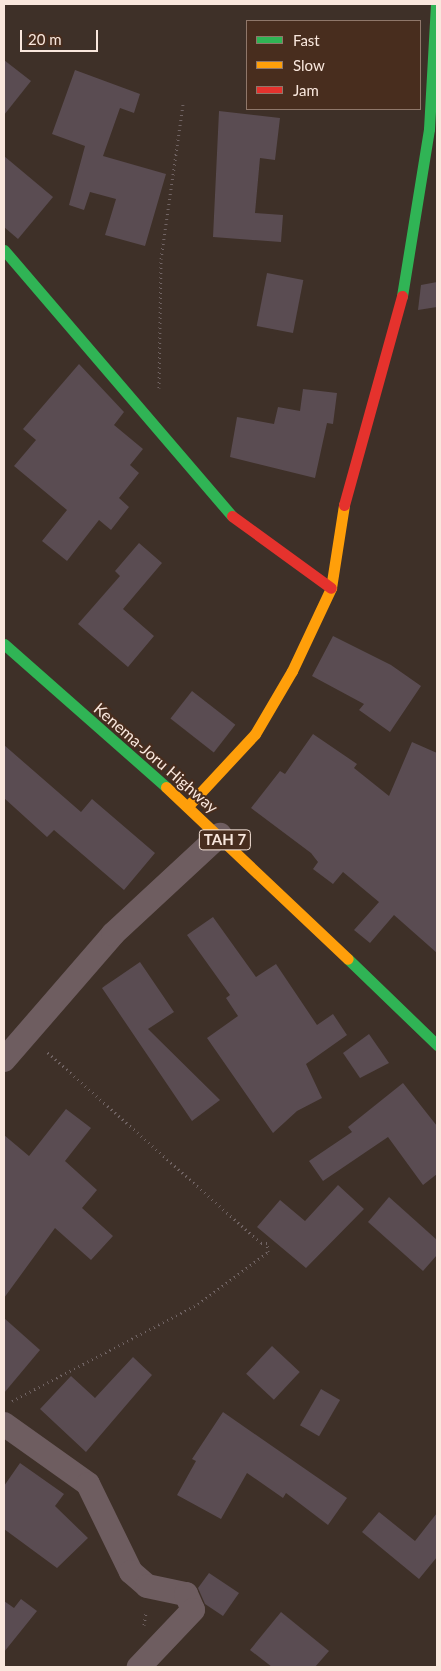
<!DOCTYPE html>
<style>
body{margin:0}
#map{position:relative;width:441px;height:1671px;overflow:hidden;background:#3e3028;font-family:Lato,sans-serif}
div>[style]{position:absolute}
.building>*{inset:0;background:#5a4c52;transform-origin:0 0}
.path>*{height:3px;margin-top:-1.5px;transform-origin:0;background:repeating-linear-gradient(90deg,#706363 0 1px,transparent 0 5px)}
.street>*{height:24px;margin:-12px;padding:0 12px;transform-origin:12px;border-radius:12px;background:#6e5d60}
.fast>*{height:11px;margin:-5.5px;padding:0 5.5px;transform-origin:5.5px;border-radius:5.5px;background:#30b455}
.slow>*{height:11px;margin:-5.5px;padding:0 5.5px;transform-origin:5.5px;border-radius:5.5px;background:#ff9f0a}
.jam>*{height:11px;margin:-5.5px;padding:0 5.5px;transform-origin:5.5px;border-radius:5.5px;background:#e5322d}
span{translate:-50% -50%;white-space:nowrap;text-align:center;line-height:1.15;-webkit-text-stroke:4px #482d1e;paint-order:stroke}
.shield-label span{padding:1px 4px;background:#482d1e;border:1px solid;border-radius:4px;-webkit-text-stroke-width:0}
.shield-label{font-size:15px;color:#f9e7dd;font-weight:700}
.street-label{font-size:16px;color:#f9e7dd}
.frame{position:absolute;inset:0;border:5px solid #f9e7dd;pointer-events:none}
.legend{position:absolute;left:246px;top:20px;width:175px;height:90px;box-sizing:border-box;background:#482d1e;border:1px solid #8f776a;margin:0;padding:6px 9px;list-style:none;font-size:15px;color:#f9e7dd}
.legend li{display:flex;align-items:center;gap:10px;height:25px}
.legend b{width:25px;border:1px solid #8f776a}
.scale{position:absolute;left:20px;top:30px;width:78px;height:22px;box-sizing:border-box;border:2px solid #f9e7dd;border-top:0;padding-left:6px;font-size:15px;line-height:18px;white-space:nowrap;color:#f9e7dd;-webkit-text-stroke:4px #482d1e;paint-order:stroke}
</style>
<div id="map">
<div class="building">
<i style="clip-path:polygon(4px 60px,31px 81px,4px 115px)"></i>
<i style="clip-path:polygon(75px 70px,140px 94px,134px 113px,120px 108px,103px 156px,166px 174px,145px 246px,105px 235px,116px 199px,90px 192px,84px 210px,69px 205px,85px 146px,52px 134px)"></i>
<i style="clip-path:polygon(219px 111px,280px 118px,275px 160px,260px 158px,255px 213px,283px 215px,281px 242px,213px 237px)"></i>
<i style="clip-path:polygon(4px 156px,53px 197px,18px 239px,4px 227px)"></i>
<i style="left:267px;top:273px;width:37px;height:54px;rotate:11deg"></i>
<i style="clip-path:polygon(437px 282px,437px 307px,418px 310px,421px 285px)"></i>
<i style="clip-path:polygon(79px 364px,124px 412px,114px 425px,143px 449px,130px 465px,139px 473px,119px 498px,129px 507px,111px 530px,99px 520px,67px 561px,42px 541px,67px 510px,14px 466px,36px 440px,23px 429px)"></i>
<i style="clip-path:polygon(303px 389px,337px 393px,333px 424px,327px 423px,315px 478px,230px 457px,237px 417px,274px 424px,278px 407px,300px 411px)"></i>
<i style="clip-path:polygon(139px 543px,162px 563px,123px 609px,154px 636px,128px 667px,78px 624px,120px 576px,115px 571px)"></i>
<i style="clip-path:polygon(333px 636px,391px 665px,421px 686px,390px 732px,359px 710px,364px 704px,312px 676px)"></i>
<i style="left:192px;top:691px;width:55px;height:35px;rotate:38deg"></i>
<i style="clip-path:polygon(313px 734px,357px 764px,354px 768px,389px 796px,412px 742px,437px 753px,437px 953px,394px 915px,370px 943px,354px 930px,379px 902px,343px 872px,333px 884px,313px 869px,318px 862px,311px 853px,251px 808px,280px 771px,285px 774px)"></i>
<i style="clip-path:polygon(4px 745px,81px 812px,92px 799px,155px 853px,124px 890px,54px 830px,47px 837px,4px 798px)"></i>
<i style="clip-path:polygon(213px 917px,256px 977px,276px 964px,317px 1025px,333px 1014px,347px 1035px,306px 1064px,322px 1098px,297px 1111px,273px 1133px,207px 1038px,238px 1016px,226px 998px,230px 995px,187px 935px)"></i>
<i style="clip-path:polygon(140px 962px,174px 1012px,148px 1029px,220px 1100px,192px 1121px,102px 988px)"></i>
<i style="clip-path:polygon(369px 1034px,389px 1063px,360px 1078px,343px 1053px)"></i>
<i style="clip-path:polygon(403px 1083px,437px 1126px,437px 1174px,423px 1185px,388px 1137px,323px 1181px,309px 1161px,352px 1132px,348px 1127px)"></i>
<i style="clip-path:polygon(66px 1109px,91px 1128px,65px 1161px,97px 1190px,82px 1208px,113px 1236px,91px 1260px,55px 1228px,4px 1298px,4px 1135px,29px 1156px)"></i>
<i style="clip-path:polygon(338px 1185px,364px 1209px,306px 1268px,257px 1227px,280px 1200px,305px 1221px)"></i>
<i style="clip-path:polygon(389px 1197px,437px 1240px,437px 1255px,423px 1271px,368px 1222px)"></i>
<i style="clip-path:polygon(4px 1318px,40px 1350px,4px 1393px)"></i>
<i style="left:272px;top:1346px;width:38px;height:38px;rotate:43deg"></i>
<i style="clip-path:polygon(133px 1357px,152px 1375px,86px 1452px,40px 1409px,71px 1376px,95px 1398px)"></i>
<i style="left:321px;top:1389px;width:22px;height:42px;rotate:30deg"></i>
<i style="clip-path:polygon(223px 1412px,347px 1498px,328px 1525px,286px 1493px,283px 1498px,247px 1473px,221px 1519px,177px 1495px,196px 1461px,192px 1459px)"></i>
<i style="clip-path:polygon(20px 1463px,64px 1494px,55px 1506px,88px 1538px,57px 1568px,4px 1529px,4px 1486px)"></i>
<i style="clip-path:polygon(379px 1512px,415px 1541px,437px 1513px,437px 1557px,419px 1579px,362px 1532px)"></i>
<i style="clip-path:polygon(209px 1573px,239px 1593px,223px 1616px,205px 1604px,198px 1588px)"></i>
<i style="clip-path:polygon(21px 1599px,37px 1611px,4px 1652px,4px 1601px,14px 1608px)"></i>
<i style="clip-path:polygon(281px 1612px,329px 1651px,315px 1667px,272px 1667px,250px 1650px)"></i>
</div>
<div class="path">
<i style="left:159px;top:388px;width:129px;rotate:-89.1deg"></i>
<i style="left:161px;top:259px;width:156px;rotate:-81.9deg"></i>
<i style="left:12px;top:1401px;width:210px;rotate:-27.5deg"></i>
<i style="left:198px;top:1304px;width:87px;rotate:-36.6deg"></i>
<i style="left:268px;top:1252px;width:9px;rotate:-96deg"></i>
<i style="left:267px;top:1243px;width:6px;rotate:180deg"></i>
<i style="left:261px;top:1243px;width:288px;rotate:-138.2deg"></i>
<i style="left:144px;top:1625px;width:13px;rotate:-81deg"></i>
</div>
<div class="street">
<i style="left:4px;top:1060px;width:167px;rotate:-49.1deg"></i>
<i style="left:113px;top:934px;width:146px;rotate:-42.8deg"></i>
<i style="left:4px;top:1424px;width:103px;rotate:35.5deg"></i>
<i style="left:88px;top:1484px;width:98px;rotate:64deg"></i>
<i style="left:131px;top:1572px;width:21px;rotate:41deg"></i>
<i style="left:147px;top:1586px;width:40px;rotate:12deg"></i>
<i style="left:186px;top:1594px;width:17px;rotate:66deg"></i>
<i style="left:193px;top:1610px;width:79px;rotate:133.5deg"></i>
</div>
<div class="fast">
<i style="left:4px;top:250px;width:350px;rotate:49.4deg"></i>
<i style="left:402px;top:296px;width:169px;rotate:-80.8deg"></i>
<i style="left:429px;top:129px;width:125px;rotate:-86.8deg"></i>
<i style="left:4px;top:644px;width:216px;rotate:41.4deg"></i>
<i style="left:348px;top:959px;width:124px;rotate:44deg"></i>
</div>
<div class="slow">
<i style="left:166px;top:787px;width:250px;rotate:43.4deg"></i>
<i style="left:188px;top:806px;width:98px;rotate:-47.1deg"></i>
<i style="left:255px;top:734px;width:73px;rotate:-59.6deg"></i>
<i style="left:292px;top:671px;width:92px;rotate:-64.8deg"></i>
<i style="left:331px;top:588px;width:84px;rotate:-81.1deg"></i>
</div>
<div class="jam">
<i style="left:344px;top:505px;width:217px;rotate:-74.5deg"></i>
<i style="left:232px;top:516px;width:122px;rotate:36deg"></i>
</div>
<div class="shield-label">
<span style="left:225px;top:840px">TAH 7</span>
</div>
<div class="street-label">
<span style="left:156px;top:758px;rotate:41deg">Kenema-Joru Highway</span>
</div>
<div class="frame"></div>
<ul class="legend">
<li><b style="height:6px;background:#30b455"></b>Fast</li>
<li><b style="height:6px;background:#ff9f0a"></b>Slow</li>
<li><b style="height:6px;background:#e5322d"></b>Jam</li>
</ul>
<div class="scale">20 m</div>
</div>
